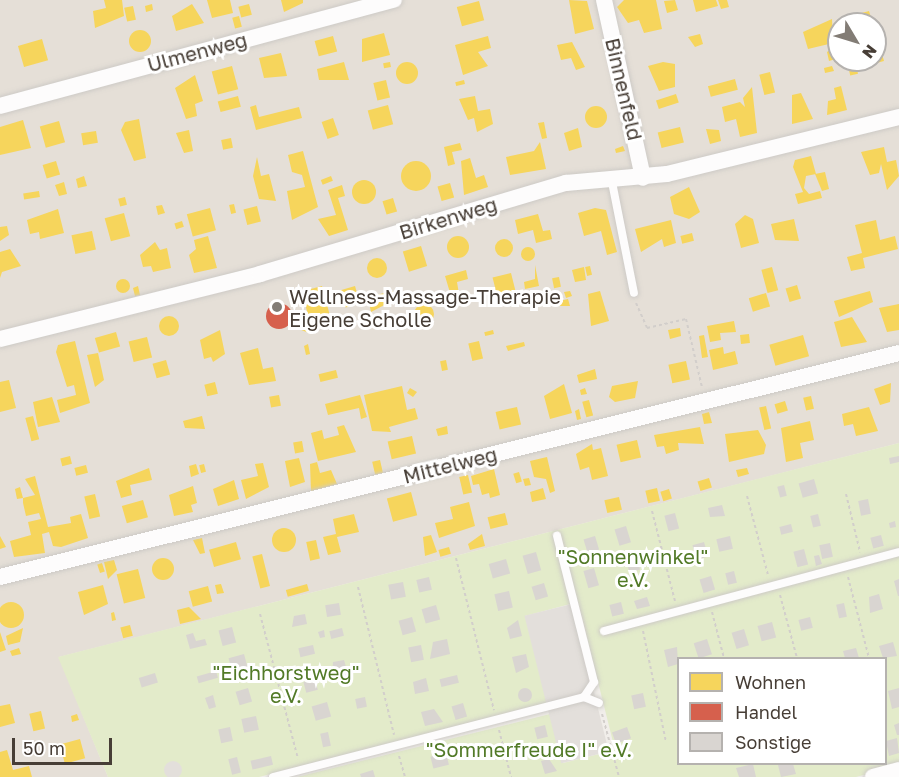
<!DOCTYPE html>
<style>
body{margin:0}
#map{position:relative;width:899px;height:777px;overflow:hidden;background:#f1eeea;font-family:"Golos Text",sans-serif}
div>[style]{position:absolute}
.residential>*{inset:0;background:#e5dfd7}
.green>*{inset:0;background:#e3ebca}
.parking>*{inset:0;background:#e3dfdb;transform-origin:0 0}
.round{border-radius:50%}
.homes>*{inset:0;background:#f6d55c;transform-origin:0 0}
.shops>*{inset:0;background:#d6604d}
.building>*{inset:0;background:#d9d5d1;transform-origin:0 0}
.path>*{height:2px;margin-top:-1px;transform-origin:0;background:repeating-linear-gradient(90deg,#d2cecb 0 3px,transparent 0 6px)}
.roads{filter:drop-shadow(0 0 2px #cdcac6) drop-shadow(0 0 2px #cdcac6)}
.service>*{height:8px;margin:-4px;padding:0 4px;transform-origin:4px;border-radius:4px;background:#fdfcfc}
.minor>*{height:16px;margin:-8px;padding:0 8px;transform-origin:8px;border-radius:8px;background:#fdfcfc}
.dots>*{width:16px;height:16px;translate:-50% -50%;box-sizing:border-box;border:3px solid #fff;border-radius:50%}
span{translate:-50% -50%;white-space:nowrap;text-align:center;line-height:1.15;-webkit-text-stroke:6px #fff;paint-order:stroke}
.street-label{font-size:20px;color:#473e36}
.poi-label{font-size:20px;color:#473e36}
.left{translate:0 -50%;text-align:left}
.park-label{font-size:20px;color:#527a27}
.legend{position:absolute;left:677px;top:657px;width:210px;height:108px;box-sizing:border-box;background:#fff;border:2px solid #b5b2af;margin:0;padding:8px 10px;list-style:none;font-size:18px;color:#473e36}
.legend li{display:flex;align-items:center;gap:12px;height:30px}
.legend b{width:30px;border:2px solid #b5b2af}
.north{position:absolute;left:827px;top:12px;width:60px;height:60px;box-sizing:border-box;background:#fff;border:2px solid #b5b2af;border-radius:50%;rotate:128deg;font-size:16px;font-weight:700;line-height:24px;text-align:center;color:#473e36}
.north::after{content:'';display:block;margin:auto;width:21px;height:27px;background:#827c75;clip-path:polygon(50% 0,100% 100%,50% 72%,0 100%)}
.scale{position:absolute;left:12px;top:738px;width:100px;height:27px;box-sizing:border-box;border:3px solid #473e36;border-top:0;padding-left:8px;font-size:18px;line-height:21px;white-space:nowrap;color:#473e36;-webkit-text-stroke:4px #fff;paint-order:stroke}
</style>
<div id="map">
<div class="residential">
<i style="clip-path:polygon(evenodd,0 0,899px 0,899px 443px,59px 657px,108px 777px,0 777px,0 0,839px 24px,875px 24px,875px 60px,839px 60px,839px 24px)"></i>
</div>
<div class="green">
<i style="clip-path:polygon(evenodd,899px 443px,899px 766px,856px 777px,297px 777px,550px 714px,563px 763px,615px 750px,578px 602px,525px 616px,547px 703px,259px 777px,108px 777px,58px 657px,899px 443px,678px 658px,886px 658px,886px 764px,678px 764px,678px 658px)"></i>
</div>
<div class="parking">
<i style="left:572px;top:604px;width:152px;height:49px;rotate:76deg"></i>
<i class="round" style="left:164px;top:761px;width:18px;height:18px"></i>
</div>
<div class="homes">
<i style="clip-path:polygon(104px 0,122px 0,124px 16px,95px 28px,93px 11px,106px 8px)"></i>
<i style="clip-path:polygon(207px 0,230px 0,233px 13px,212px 18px)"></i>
<i style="clip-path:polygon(281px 0,303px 0,303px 3px,284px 12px)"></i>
<i style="clip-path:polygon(569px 0,587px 1px,594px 29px,575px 34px)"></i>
<i style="clip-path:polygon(624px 0,656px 0,662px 29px,644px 33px,639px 20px,628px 23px,617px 7px)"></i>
<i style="clip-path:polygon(675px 0,678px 10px,667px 13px,664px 1px)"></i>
<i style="clip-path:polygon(693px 0,716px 0,718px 6px,696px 12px)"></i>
<i style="clip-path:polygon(718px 0,727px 0,729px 7px,721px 9px)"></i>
<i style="left:479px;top:1px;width:20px;height:23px;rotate:75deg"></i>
<i style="clip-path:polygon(152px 4px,153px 10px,146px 12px,145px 6px)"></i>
<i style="clip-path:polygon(192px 4px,204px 23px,176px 31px,172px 16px)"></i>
<i style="left:249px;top:4px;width:11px;height:11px;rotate:75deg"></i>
<i style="left:133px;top:6px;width:14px;height:9px;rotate:78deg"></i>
<i style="clip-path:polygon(869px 11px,873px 24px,860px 24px,858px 14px)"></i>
<i style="left:239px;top:16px;width:11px;height:7px;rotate:75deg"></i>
<i style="clip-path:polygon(832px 19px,833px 43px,808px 49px,803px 32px)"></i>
<i class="round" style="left:129px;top:30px;width:22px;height:22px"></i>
<i style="clip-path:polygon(384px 33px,390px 55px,362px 62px,362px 39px)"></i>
<i style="clip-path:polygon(876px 33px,884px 61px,865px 66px,864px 60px,875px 60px)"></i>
<i style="clip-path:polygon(700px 34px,703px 44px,695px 47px,688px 37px)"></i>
<i style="left:333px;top:36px;width:16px;height:19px;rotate:75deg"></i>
<i style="clip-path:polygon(488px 36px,491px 48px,478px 52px,488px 66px,463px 75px,455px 45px)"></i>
<i style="left:42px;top:39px;width:22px;height:25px;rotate:74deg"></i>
<i style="clip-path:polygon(572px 42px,585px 67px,576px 70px,571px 58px,561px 60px,557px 45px)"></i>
<i style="clip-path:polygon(838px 44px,839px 58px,829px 61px,827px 52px)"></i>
<i style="clip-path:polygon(281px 53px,287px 76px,264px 78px,259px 58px)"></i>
<i class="round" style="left:396px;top:62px;width:22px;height:22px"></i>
<i style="clip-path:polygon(344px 62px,349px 80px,319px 80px,317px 69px)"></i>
<i style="left:390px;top:62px;width:5px;height:7px;rotate:79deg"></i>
<i style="clip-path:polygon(663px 62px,675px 64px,675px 87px,659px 91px,648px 66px)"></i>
<i style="left:856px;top:65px;width:9px;height:8px;rotate:77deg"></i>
<i style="left:232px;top:66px;width:24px;height:21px;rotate:75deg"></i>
<i style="clip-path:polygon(832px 66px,834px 71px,825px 73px,824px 68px)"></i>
<i style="left:770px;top:72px;width:21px;height:11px;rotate:76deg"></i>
<i style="clip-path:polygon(195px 75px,203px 101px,195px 104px,197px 116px,186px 119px,175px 88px)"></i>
<i style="left:735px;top:79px;width:11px;height:28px;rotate:75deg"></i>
<i style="left:386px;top:80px;width:18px;height:13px;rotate:77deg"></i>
<i style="left:464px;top:80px;width:4px;height:9px;rotate:76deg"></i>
<i style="clip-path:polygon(841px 86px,847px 110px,827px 115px,828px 101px,836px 99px,834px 88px)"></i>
<i style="clip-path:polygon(752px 87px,757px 133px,740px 137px,736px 119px,725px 122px,722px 107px,740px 102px,745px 107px,743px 98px)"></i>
<i style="clip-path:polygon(801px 93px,813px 119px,792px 124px,792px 95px)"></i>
<i style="left:676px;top:94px;width:9px;height:21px;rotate:72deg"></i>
<i style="left:238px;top:96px;width:11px;height:21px;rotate:75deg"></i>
<i style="clip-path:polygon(475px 96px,478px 111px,490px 109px,493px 124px,477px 132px,474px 118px,468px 120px,459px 99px)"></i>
<i style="clip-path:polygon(256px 105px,259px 117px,299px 107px,302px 118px,256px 130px,250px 107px)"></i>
<i style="left:388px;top:105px;width:20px;height:21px;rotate:75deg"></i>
<i class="round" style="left:585px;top:106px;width:22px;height:22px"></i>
<i style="left:333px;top:118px;width:18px;height:12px;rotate:71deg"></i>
<i style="clip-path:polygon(139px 119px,146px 158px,134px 161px,121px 130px,125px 122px)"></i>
<i style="clip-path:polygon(23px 120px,31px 148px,0 155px,0 127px)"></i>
<i style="left:59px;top:121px;width:22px;height:20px;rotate:74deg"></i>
<i style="clip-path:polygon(544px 122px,547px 138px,542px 139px,538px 123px)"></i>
<i style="left:680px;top:127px;width:16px;height:23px;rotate:76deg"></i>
<i style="clip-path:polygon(578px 128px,582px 147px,569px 151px,564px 133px)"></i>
<i style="clip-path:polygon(706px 129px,719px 130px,721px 141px,710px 144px)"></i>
<i style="clip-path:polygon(189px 130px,193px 151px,184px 153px,176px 133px)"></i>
<i style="left:96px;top:131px;width:12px;height:15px;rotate:81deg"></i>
<i style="left:231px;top:138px;width:10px;height:10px;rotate:79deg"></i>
<i style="clip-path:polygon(540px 142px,546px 169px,510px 175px,506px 157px,534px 151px)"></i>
<i style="clip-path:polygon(460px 143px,462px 150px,452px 152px,455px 164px,448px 166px,444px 147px)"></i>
<i style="clip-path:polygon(623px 146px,625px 151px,616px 153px,615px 149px)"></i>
<i style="clip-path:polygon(884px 147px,887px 162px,896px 160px,899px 176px,887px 190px,881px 164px,879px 173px,870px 175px,861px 152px)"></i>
<i style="clip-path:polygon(303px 151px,318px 207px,292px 220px,287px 191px,305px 187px,302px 175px,292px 172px,288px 155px)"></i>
<i style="clip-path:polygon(811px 156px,816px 174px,806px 176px,804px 188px,809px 194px,820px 191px,822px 198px,798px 204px,795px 194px,803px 192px,793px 167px,795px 160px)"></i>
<i style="clip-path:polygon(257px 157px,261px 176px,269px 174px,276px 201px,259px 199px,253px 176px)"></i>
<i style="clip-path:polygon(470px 158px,476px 178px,484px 175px,488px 187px,464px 195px,461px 161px)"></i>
<i style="left:56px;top:161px;width:14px;height:14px;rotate:73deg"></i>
<i class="round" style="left:401px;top:161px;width:30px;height:30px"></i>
<i style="clip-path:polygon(825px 172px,829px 189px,822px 191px,815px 174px)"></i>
<i style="clip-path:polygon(84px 176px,87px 186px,78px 188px,76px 179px)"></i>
<i style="left:331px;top:176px;width:5px;height:11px;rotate:68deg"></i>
<i class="round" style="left:352px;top:180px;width:24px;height:24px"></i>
<i style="clip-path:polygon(64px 182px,67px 194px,59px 196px,55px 185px)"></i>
<i style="left:450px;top:183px;width:15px;height:13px;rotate:74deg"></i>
<i style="clip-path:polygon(342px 185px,345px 196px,338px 198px,348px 230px,329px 236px,318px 219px,336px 215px,328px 190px)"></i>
<i style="clip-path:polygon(689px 187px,700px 212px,689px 219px,674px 214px,670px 197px)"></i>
<i style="left:39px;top:191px;width:6px;height:16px;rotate:81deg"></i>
<i style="left:125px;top:197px;width:8px;height:7px;rotate:76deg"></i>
<i style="left:393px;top:198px;width:14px;height:11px;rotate:73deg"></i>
<i style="left:234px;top:204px;width:9px;height:5px;rotate:77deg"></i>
<i style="clip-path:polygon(162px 205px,165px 213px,158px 215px,156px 206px)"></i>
<i style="left:257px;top:206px;width:16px;height:14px;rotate:76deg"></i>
<i style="left:210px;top:208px;width:23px;height:24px;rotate:75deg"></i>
<i style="clip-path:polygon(595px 208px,606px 210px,617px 252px,607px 255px,601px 231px,584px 236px,578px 213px)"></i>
<i style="clip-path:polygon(58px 209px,64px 233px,40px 239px,39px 232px,30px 234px,27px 220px)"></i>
<i style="left:124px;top:213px;width:24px;height:20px;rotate:75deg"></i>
<i style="clip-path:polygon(538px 214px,543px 231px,550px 230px,552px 239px,536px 243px,533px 230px,518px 234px,515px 220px)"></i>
<i style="clip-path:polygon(745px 215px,753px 219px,759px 243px,741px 248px,735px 224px)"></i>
<i style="clip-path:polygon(794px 219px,799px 241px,775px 240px,771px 224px)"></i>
<i style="clip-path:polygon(671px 220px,676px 243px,664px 247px,662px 239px,641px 252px,635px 229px)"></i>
<i style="clip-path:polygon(876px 220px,880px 240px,895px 236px,898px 249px,863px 258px,865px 268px,851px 271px,847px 257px,862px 253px,855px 225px)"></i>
<i style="left:182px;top:221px;width:6px;height:8px;rotate:72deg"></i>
<i style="clip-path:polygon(7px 226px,9px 235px,0 241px,0 227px)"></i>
<i style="left:92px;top:231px;width:19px;height:21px;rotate:78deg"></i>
<i style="left:692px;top:233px;width:8px;height:12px;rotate:76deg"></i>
<i class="round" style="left:447px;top:236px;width:22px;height:22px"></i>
<i style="clip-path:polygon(208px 236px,217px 268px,194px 273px,189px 255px,196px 249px,194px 240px)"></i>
<i class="round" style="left:495px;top:239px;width:18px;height:18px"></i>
<i style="clip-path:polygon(155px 242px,160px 250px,167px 248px,171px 268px,153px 272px,151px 266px,143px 267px,140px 255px)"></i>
<i style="left:421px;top:246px;width:21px;height:19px;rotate:73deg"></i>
<i class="round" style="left:521px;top:247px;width:14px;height:14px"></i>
<i style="clip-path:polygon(10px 249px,21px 266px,2px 272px,0 278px,0 252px)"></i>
<i class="round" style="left:367px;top:258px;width:20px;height:20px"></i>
<i style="clip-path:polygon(535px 265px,539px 286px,525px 289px,524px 282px,535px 279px)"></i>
<i style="left:590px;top:266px;width:9px;height:5px;rotate:77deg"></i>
<i style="clip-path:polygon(584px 267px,586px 280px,575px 282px,572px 270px)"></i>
<i style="left:772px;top:267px;width:24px;height:11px;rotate:75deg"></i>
<i style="clip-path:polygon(466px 270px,468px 279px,457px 282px,459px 294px,451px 296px,445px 276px)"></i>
<i style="left:511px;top:273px;width:25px;height:19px;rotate:76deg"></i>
<i style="left:559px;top:277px;width:10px;height:7px;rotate:79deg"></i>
<i class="round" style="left:116px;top:279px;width:14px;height:14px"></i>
<i style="left:797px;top:285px;width:14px;height:12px;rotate:73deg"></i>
<i style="clip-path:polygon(138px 286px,140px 295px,135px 296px,133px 288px)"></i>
<i style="left:322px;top:286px;width:28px;height:21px;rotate:75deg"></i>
<i style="left:355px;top:286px;width:18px;height:15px;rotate:74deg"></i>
<i style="clip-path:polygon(393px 291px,390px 302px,371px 312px,368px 297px)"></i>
<i style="clip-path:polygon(570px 291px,572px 296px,566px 298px,564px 292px)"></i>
<i style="clip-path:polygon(600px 291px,609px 321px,591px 326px,588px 294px)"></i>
<i style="clip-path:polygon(870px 291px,873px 302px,839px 317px,834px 301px)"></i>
<i style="left:766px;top:293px;width:14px;height:18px;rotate:73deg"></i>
<i style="clip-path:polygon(441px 296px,442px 304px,436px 306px,434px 298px)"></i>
<i style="clip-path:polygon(568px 299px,570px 306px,556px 306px,555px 302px)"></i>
<i class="round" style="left:414px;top:304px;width:20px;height:20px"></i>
<i style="clip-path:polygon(899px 304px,899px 330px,887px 332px,879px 308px)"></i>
<i style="clip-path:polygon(297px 312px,300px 324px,307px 322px,309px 333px,291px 326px,288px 314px)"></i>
<i class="round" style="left:159px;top:316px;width:20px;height:20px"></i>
<i style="clip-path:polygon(852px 317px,867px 342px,841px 347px,834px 322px)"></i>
<i style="clip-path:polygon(734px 321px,736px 332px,720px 333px,721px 340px,710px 342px,707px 326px)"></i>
<i style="clip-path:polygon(680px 328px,681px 336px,670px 339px,668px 330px)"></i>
<i style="clip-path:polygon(220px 330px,225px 354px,213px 362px,211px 357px,204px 359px,200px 340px)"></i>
<i style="left:493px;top:330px;width:4px;height:9px;rotate:76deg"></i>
<i style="left:116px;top:332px;width:15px;height:22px;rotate:74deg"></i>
<i style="left:749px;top:334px;width:9px;height:9px;rotate:84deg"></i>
<i style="clip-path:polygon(704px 335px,708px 357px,702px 358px,699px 336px)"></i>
<i style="left:803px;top:335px;width:22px;height:35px;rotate:74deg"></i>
<i style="left:147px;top:337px;width:21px;height:19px;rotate:76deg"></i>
<i style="clip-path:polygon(75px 341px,90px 403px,60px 413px,57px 400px,76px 395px,74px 385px,67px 387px,56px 352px,58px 345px)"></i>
<i style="left:479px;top:341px;width:18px;height:11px;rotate:77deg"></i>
<i style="clip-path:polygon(524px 342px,525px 346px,508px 351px,506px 346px)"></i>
<i style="clip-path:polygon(308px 344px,310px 354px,306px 355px,304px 346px)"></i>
<i style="clip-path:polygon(723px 347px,724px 354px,735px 351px,738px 364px,713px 370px,709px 350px)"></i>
<i style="clip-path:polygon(258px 348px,263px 369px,273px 367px,276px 381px,249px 385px,240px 353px)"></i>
<i style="clip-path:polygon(98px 353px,104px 380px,95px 387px,87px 355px)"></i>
<i style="left:166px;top:360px;width:15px;height:14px;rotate:74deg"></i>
<i style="left:446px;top:360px;width:10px;height:6px;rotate:79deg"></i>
<i style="left:686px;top:361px;width:19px;height:18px;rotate:78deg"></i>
<i style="clip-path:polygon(595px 369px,597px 379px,579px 383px,577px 375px)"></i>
<i style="left:336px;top:370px;width:8px;height:18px;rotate:76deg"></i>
<i style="clip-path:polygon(9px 380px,16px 408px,0 412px,0 382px)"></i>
<i style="clip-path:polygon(638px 381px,635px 398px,615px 402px,609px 397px,612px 386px)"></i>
<i style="left:215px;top:382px;width:12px;height:11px;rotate:76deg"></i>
<i style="clip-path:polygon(891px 383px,890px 402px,880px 405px,874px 389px)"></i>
<i style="clip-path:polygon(564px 384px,572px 413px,550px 419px,544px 396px)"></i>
<i style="clip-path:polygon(402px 386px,407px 410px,415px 408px,418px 419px,389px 427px,391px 432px,372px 431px,364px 395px)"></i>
<i style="clip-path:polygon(410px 388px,417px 392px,413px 397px,407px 393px)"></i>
<i style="clip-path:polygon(585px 388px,587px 394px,581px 395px,580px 390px)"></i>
<i style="left:279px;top:395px;width:11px;height:10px;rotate:80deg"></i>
<i style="clip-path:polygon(360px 395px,367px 417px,361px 419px,359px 408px,328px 415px,325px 404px)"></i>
<i style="left:811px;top:396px;width:13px;height:8px;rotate:77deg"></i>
<i style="clip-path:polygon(52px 397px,60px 422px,38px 427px,33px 402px)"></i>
<i style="left:589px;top:400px;width:16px;height:7px;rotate:75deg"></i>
<i style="left:785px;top:401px;width:10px;height:11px;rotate:73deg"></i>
<i style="left:766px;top:406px;width:23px;height:7px;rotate:77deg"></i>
<i style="left:517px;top:407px;width:18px;height:22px;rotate:77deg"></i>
<i style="clip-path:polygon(869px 407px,878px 431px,856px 436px,853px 424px,844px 426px,842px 414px)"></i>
<i style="clip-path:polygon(579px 409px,581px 419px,577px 420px,575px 411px)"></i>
<i style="clip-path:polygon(709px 412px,712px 423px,704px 424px,702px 414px)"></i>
<i style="left:33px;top:416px;width:24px;height:8px;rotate:75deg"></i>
<i style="clip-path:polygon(202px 416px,205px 429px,185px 428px,183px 421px)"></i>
<i style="clip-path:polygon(810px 421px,814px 440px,800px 443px,803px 458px,786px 462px,781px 428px)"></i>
<i style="clip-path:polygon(344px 425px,356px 452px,318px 461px,311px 433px,322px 430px,324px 439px,339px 435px,337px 427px)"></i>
<i style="clip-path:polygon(447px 426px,448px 434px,438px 436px,436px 429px)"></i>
<i style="clip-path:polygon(700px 427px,704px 444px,678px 443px,679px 450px,666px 454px,664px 446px,657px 447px,654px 435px)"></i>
<i style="clip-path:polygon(758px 430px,766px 445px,764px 454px,729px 462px,725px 434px)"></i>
<i style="left:412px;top:436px;width:18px;height:25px;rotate:77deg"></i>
<i style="left:637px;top:440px;width:18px;height:21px;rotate:77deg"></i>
<i style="left:302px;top:441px;width:11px;height:9px;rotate:80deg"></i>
<i style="clip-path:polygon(592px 444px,593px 450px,601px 448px,608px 476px,592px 480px,589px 467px,580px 470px,576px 454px)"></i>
<i style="left:70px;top:456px;width:8px;height:10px;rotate:76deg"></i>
<i style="clip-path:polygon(547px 457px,555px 491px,550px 493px,546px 479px,534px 477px,530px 461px)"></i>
<i style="clip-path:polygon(299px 458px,305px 482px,290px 487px,285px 461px)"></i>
<i style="left:380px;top:460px;width:13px;height:8px;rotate:77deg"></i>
<i style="clip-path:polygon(317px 462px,320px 473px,331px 470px,337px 484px,311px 491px,310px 464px)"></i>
<i style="clip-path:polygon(263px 463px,269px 487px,246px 499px,241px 480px,258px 476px,255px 464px)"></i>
<i style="clip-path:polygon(196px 464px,199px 474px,191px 477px,189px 466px)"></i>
<i style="left:204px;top:464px;width:8px;height:5px;rotate:76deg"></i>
<i style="left:86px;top:465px;width:8px;height:12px;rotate:76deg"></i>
<i style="clip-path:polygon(149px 468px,152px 480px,130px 485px,132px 495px,121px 498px,116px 481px)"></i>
<i style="clip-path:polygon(747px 468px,749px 474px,738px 477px,736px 470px)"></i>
<i style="clip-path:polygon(494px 469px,500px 495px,490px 498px,489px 493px,482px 495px,479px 484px,473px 485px,471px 476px)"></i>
<i style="left:519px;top:472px;width:10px;height:6px;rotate:73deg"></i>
<i style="left:468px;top:475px;width:18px;height:9px;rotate:77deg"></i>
<i style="clip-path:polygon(35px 476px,48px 527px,71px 523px,70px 517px,81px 514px,88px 538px,61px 547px,53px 546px,49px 532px,42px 534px,45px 553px,14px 557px,10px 541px,31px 535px,28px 522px,41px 519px,39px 513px,26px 516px,23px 503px,23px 498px,35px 495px,25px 479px)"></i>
<i style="clip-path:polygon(529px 478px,531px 485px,525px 486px,523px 479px)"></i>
<i style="left:709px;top:478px;width:10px;height:12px;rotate:73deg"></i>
<i style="clip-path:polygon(234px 480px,239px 499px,218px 506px,213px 489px)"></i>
<i style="clip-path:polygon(193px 486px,197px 503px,191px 505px,193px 512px,174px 516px,169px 495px)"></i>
<i style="clip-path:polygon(20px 487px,23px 498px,17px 499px,15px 489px)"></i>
<i style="clip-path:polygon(543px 488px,546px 499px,532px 502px,530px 492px)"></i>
<i style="left:657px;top:488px;width:13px;height:12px;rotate:77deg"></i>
<i style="left:669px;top:489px;width:10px;height:9px;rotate:73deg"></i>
<i style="left:411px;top:492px;width:24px;height:25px;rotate:75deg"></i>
<i style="left:95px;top:494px;width:23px;height:11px;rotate:77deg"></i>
<i style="left:619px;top:497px;width:13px;height:15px;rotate:77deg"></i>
<i style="left:143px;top:500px;width:18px;height:22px;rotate:74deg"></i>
<i style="clip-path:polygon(469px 502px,475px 526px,439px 538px,435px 523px,453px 519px,450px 507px)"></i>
<i style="left:505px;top:513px;width:12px;height:18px;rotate:76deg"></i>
<i style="clip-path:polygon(354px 514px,359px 532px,337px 537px,341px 552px,328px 555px,323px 537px,336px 534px,333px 519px)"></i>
<i class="round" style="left:272px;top:528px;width:24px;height:24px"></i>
<i style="clip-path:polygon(482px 534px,485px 546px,470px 550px,468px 544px)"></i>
<i style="clip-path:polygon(431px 535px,437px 552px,425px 556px,423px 537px)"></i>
<i style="clip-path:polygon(0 536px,6px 547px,0 549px)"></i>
<i style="clip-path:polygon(202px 538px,205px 553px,200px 554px,193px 540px)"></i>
<i style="left:316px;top:540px;width:19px;height:10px;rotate:78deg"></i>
<i style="left:236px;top:542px;width:18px;height:28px;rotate:74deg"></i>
<i style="left:449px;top:547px;width:7px;height:11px;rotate:74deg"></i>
<i style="left:262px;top:554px;width:33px;height:10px;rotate:76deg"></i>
<i class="round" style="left:152px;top:558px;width:22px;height:22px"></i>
<i style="clip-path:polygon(114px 560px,117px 570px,108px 579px,104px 562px)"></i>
<i style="left:102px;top:563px;width:9px;height:5px;rotate:72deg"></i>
<i style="left:138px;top:569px;width:30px;height:22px;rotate:76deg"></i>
<i style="clip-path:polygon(221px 584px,224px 593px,217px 594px,215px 585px)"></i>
<i style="left:307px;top:584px;width:7px;height:22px;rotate:74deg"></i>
<i style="clip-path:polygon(103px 585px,108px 604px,84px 615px,78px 592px)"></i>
<i style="left:208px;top:586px;width:16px;height:20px;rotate:75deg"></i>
<i class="round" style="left:-2px;top:602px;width:26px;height:26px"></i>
<i style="clip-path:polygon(189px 607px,201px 619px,180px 624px,177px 610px)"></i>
<i style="clip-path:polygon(114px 612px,116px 620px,112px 621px,111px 613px)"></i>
<i style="left:130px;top:625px;width:11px;height:10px;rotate:75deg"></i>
<i style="clip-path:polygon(23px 628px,20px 642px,8px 645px,6px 636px)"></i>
<i style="clip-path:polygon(0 632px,6px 650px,0 652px)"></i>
<i style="clip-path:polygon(19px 648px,21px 654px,12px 656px,10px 651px)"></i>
<i style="clip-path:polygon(10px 704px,15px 723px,0 727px,0 706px)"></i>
<i style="left:41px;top:711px;width:18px;height:12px;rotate:77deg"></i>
<i style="clip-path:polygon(77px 714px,79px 720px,72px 722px,71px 716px)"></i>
<i style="left:80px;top:739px;width:20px;height:21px;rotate:75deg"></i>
<i style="clip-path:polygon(7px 750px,13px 770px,29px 766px,32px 777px,0 777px,0 752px)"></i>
</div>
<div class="shops">
<i class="round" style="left:266px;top:303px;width:26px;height:26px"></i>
</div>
<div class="building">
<i style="clip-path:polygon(899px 456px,899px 462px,890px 464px,889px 458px)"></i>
<i style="left:814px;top:479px;width:15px;height:16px;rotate:74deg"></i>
<i style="left:784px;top:485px;width:11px;height:7px;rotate:75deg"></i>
<i style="left:868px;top:499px;width:15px;height:10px;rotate:79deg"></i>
<i style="clip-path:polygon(722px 505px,725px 516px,710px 517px,708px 508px)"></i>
<i style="left:675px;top:513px;width:16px;height:11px;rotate:75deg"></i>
<i style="left:818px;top:514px;width:12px;height:8px;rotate:76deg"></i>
<i style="clip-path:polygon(895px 521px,896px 527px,890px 528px,889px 523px)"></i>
<i style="left:791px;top:524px;width:8px;height:12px;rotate:76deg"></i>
<i style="left:626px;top:526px;width:17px;height:12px;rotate:73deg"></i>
<i style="left:881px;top:535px;width:11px;height:11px;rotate:75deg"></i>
<i style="left:595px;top:536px;width:14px;height:12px;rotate:73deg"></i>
<i style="left:730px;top:536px;width:13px;height:14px;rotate:77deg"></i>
<i style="left:704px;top:542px;width:15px;height:12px;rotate:74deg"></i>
<i style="left:830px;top:543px;width:14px;height:11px;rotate:78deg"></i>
<i style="left:804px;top:549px;width:16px;height:11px;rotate:75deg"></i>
<i style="left:536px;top:552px;width:19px;height:14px;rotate:74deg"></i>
<i style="clip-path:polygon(819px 555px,822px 564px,816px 566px,814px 556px)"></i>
<i style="left:636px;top:556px;width:14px;height:11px;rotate:73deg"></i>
<i style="left:506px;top:559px;width:15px;height:18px;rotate:74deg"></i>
<i style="left:594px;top:568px;width:18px;height:11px;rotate:74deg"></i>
<i style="left:734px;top:571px;width:12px;height:9px;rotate:76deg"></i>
<i style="left:711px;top:576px;width:14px;height:12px;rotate:73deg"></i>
<i style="left:429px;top:577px;width:13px;height:13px;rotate:77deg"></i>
<i style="clip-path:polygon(899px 579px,899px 596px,898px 596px,894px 581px)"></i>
<i style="left:403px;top:582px;width:15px;height:15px;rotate:79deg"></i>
<i style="left:544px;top:583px;width:14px;height:13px;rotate:73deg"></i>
<i style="left:509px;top:591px;width:17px;height:15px;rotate:77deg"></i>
<i style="clip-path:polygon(879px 594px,883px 609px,870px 613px,869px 597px)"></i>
<i style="clip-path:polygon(647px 597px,650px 606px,637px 609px,634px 601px)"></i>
<i style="left:621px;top:602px;width:12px;height:12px;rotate:76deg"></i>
<i style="left:339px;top:603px;width:12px;height:14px;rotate:81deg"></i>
<i style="left:844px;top:603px;width:14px;height:8px;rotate:78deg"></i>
<i style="left:436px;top:605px;width:15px;height:15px;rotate:74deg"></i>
<i style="clip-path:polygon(305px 614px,307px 624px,292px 627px,294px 616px)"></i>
<i style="left:412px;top:617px;width:15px;height:14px;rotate:74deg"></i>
<i style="left:810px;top:617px;width:11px;height:12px;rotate:75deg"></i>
<i style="clip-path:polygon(518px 620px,522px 636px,510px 639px,507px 628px)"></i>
<i style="left:772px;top:622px;width:16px;height:15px;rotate:75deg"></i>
<i style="left:232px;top:627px;width:16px;height:14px;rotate:75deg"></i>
<i style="left:342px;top:628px;width:8px;height:13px;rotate:76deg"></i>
<i style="left:744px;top:629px;width:17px;height:13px;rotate:73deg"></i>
<i style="clip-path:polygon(324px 630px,325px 637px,320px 638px,318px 632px)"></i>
<i style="clip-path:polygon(193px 633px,196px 641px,205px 639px,207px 645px,190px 649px,186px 635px)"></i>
<i style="clip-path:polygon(447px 639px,450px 654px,430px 659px,433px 642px)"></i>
<i style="left:707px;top:639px;width:16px;height:14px;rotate:72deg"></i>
<i style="clip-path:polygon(893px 642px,897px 656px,883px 658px,879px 646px)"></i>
<i style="left:313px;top:645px;width:9px;height:15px;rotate:77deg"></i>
<i style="left:421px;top:645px;width:15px;height:13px;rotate:79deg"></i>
<i style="clip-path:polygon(677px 647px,678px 664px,668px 667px,664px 650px)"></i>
<i style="clip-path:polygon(856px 648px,859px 658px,845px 658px,843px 651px)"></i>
<i style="left:244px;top:654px;width:16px;height:16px;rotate:75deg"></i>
<i style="clip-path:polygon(526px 654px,529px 667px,516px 673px,512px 657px)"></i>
<i style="clip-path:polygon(344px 660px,348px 674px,332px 678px,333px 662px)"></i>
<i style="left:216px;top:671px;width:7px;height:20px;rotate:74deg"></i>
<i style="left:155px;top:673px;width:10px;height:17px;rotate:73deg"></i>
<i style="left:457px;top:675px;width:8px;height:18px;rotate:76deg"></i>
<i style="clip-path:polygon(426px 678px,429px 691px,415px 694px,413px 682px)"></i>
<i style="left:315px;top:679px;width:11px;height:12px;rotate:75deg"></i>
<i class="round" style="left:518px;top:688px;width:14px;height:14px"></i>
<i style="left:248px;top:688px;width:14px;height:13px;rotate:73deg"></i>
<i style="clip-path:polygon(899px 688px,899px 707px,892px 709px,888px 691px)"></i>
<i style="left:643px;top:693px;width:14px;height:12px;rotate:78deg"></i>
<i style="clip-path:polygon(213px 695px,216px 707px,209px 709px,205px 698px)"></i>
<i style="left:365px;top:697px;width:10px;height:10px;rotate:79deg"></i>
<i style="left:327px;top:702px;width:15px;height:16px;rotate:74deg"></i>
<i style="left:463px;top:703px;width:14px;height:12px;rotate:73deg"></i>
<i style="clip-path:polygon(434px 709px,443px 722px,425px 726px,421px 712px)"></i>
<i style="left:256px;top:716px;width:14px;height:15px;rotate:78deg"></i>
<i style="clip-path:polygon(899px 723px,899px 735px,897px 735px,894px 725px)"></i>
<i style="left:545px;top:725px;width:12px;height:11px;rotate:76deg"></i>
<i style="left:230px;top:727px;width:14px;height:12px;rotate:78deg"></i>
<i style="left:627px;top:727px;width:12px;height:16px;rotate:70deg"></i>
<i style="left:328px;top:732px;width:14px;height:8px;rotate:78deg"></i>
<i style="clip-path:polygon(897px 738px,899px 753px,889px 756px,886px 741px)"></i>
<i style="clip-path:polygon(444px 746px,445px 751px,437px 753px,436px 747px)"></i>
<i style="left:446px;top:753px;width:12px;height:16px;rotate:76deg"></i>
<i style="left:271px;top:756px;width:9px;height:21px;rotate:77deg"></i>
<i style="left:237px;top:757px;width:16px;height:9px;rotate:76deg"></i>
<i style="clip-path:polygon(549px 759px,557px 771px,545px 774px,541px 761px)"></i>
<i style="clip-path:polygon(753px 764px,756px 777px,739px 777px,736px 768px)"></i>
<i style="clip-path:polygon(793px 764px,796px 774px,781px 777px,778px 765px)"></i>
<i style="clip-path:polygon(373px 770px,375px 777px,361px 777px,360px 774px)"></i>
</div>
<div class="path">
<i style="left:636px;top:303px;width:27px;rotate:66deg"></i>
<i style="left:647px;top:328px;width:40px;rotate:-13deg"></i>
<i style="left:686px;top:319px;width:70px;rotate:76.8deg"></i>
<i style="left:846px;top:494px;width:60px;rotate:76.4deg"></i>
<i style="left:747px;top:496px;width:82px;rotate:75.1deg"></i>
<i style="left:652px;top:511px;width:93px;rotate:75.7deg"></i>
<i style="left:456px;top:558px;width:157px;rotate:76deg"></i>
<i style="left:848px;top:577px;width:84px;rotate:75.5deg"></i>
<i style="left:358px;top:587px;width:152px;rotate:76.3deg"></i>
<i style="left:780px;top:595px;width:65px;rotate:74.9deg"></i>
<i style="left:712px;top:612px;width:48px;rotate:75.4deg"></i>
<i style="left:260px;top:614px;width:150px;rotate:75.3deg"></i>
<i style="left:643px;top:631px;width:113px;rotate:78.3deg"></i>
<i style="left:602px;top:714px;width:65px;rotate:74.9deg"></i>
<i style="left:499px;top:730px;width:49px;rotate:75.7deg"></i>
<i style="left:399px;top:756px;width:22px;rotate:74deg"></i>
</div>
<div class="roads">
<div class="service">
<i style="left:611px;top:177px;width:118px;rotate:78.8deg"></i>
<i style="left:604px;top:631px;width:305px;rotate:-15deg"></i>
<i style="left:584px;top:697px;width:16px;rotate:22deg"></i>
<i style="left:273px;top:777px;width:321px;rotate:-14.4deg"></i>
<i style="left:584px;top:697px;width:18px;rotate:-56deg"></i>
<i style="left:594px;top:682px;width:151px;rotate:-104.2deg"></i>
</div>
<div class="minor">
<i style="left:604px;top:0;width:182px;rotate:77.6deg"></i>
<i style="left:0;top:106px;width:408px;rotate:-15.1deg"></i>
<i style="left:0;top:339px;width:268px;rotate:-14deg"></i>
<i style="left:260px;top:274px;width:319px;rotate:-16.6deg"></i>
<i style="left:566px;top:183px;width:101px;rotate:-5.1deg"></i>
<i style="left:667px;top:174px;width:239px;rotate:-13.8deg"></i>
<i style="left:0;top:577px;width:926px;rotate:-13.99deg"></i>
<i style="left:873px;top:777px;width:27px;rotate:-15deg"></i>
</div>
</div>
<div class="dots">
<i style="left:277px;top:307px;background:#827c75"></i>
</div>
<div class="street-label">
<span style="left:197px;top:52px;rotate:-15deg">Ulmenweg</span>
<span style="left:624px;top:89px;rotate:77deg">Binnenfeld</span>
<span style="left:448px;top:218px;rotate:-17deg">Birkenweg</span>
<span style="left:450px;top:465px;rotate:-14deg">Mittelweg</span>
</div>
<div class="poi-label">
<span class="left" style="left:289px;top:308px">Wellness-Massage-Therapie<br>Eigene Scholle</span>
</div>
<div class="park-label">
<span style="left:633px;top:568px">"Sonnenwinkel"<br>e.V.</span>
<span style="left:286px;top:684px">"Eichhorstweg"<br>e.V.</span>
<span style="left:529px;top:749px">"Sommerfreude I" e.V.</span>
</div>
<ul class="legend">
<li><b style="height:16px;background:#f6d55c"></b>Wohnen</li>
<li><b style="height:16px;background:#d6604d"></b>Handel</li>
<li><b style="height:16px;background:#d9d5d1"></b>Sonstige</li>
</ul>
<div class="north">N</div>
<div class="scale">50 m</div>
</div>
